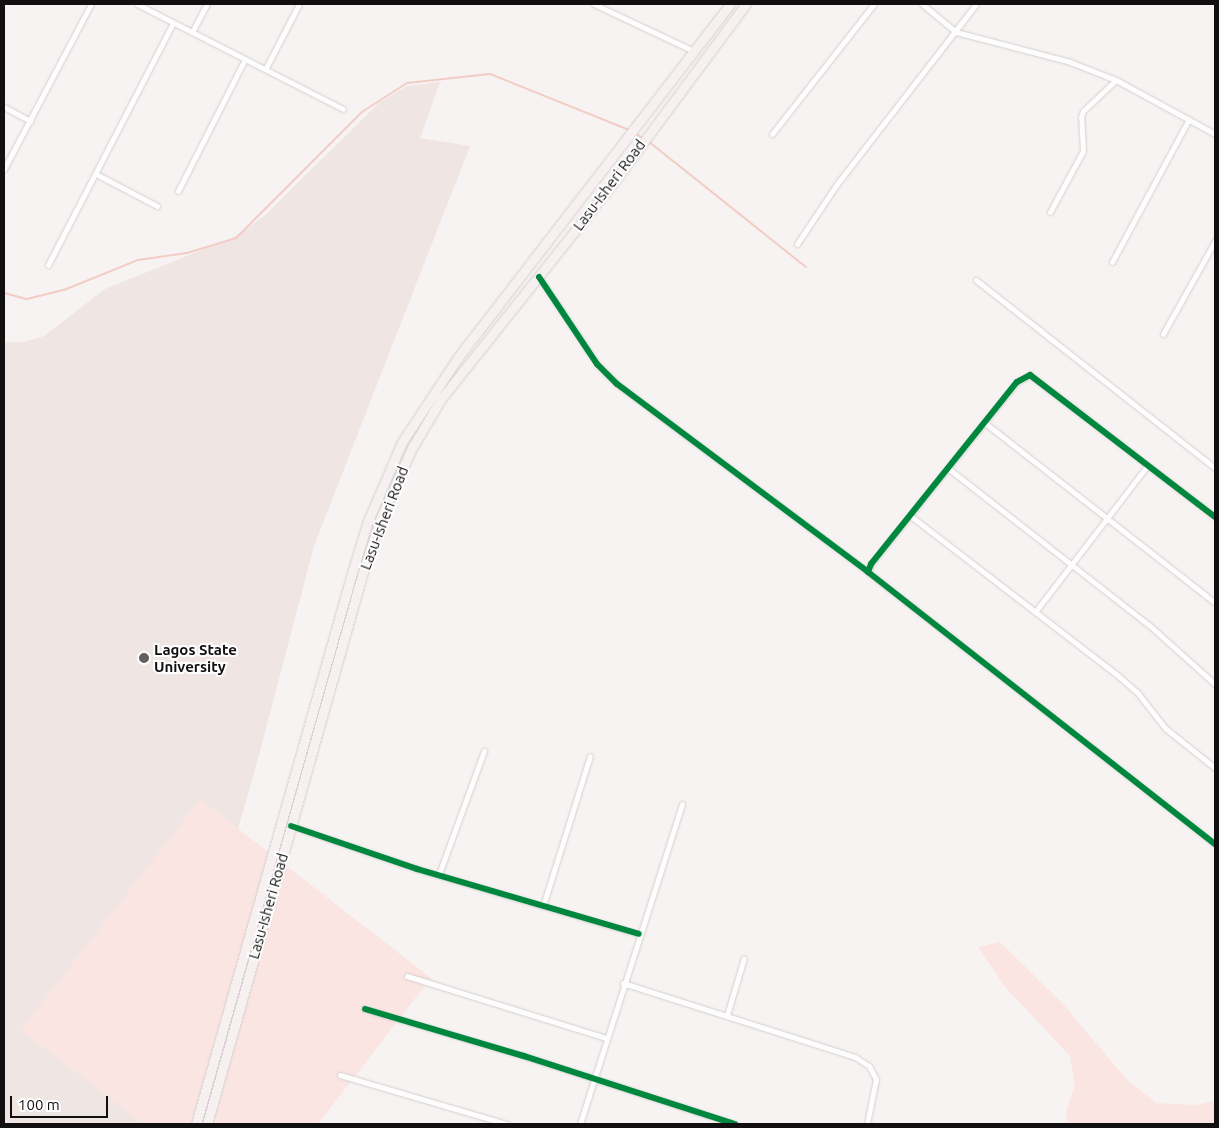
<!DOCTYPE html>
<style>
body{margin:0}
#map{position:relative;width:1219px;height:1128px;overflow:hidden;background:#f7f3f2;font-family:Ubuntu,sans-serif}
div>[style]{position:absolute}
.built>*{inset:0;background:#efe5e2}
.green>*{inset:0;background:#fae5e2}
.stream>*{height:2px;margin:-1px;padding:0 1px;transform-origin:1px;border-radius:1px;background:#f2ccc5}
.roads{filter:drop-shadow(0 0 1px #d3d0cf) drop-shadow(0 0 1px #d3d0cf)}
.street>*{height:5px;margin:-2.5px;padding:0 2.5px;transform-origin:2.5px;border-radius:2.5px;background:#fefdfd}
.primary>*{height:9px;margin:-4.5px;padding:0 4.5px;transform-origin:4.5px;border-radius:4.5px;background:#f6f1f0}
.cycleway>*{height:6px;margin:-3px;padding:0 3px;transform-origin:3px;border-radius:3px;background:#00873e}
.dots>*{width:14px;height:14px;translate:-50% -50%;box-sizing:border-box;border:2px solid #fff;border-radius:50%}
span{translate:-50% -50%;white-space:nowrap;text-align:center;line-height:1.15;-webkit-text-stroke:4px #fff;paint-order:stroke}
.street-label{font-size:15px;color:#110f0f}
.poi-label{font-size:15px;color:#110f0f;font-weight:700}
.left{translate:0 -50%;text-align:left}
.frame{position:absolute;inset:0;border:5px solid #110f0f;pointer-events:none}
.scale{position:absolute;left:10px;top:1096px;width:98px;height:22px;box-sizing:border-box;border:2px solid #110f0f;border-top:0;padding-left:6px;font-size:15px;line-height:18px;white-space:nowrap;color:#110f0f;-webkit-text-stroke:4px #fff;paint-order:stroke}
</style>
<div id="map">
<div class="built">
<i style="clip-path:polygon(440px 82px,420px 138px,470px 146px,314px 546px,255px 770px,186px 1009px,144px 1124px,4px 1124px,4px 342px,24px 342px,44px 336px,105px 289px,239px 235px,264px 216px,379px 103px,407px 86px)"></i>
</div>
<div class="green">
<i style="clip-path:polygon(200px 799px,431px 978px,318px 1124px,143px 1124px,21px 1030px)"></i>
<i style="clip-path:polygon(1000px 942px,1063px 1004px,1128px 1081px,1156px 1103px,1194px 1105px,1215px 1101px,1215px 1124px,1068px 1124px,1066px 1113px,1075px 1084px,1070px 1056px,1006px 988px,978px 947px)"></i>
</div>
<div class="stream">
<i style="left:635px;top:133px;width:11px;rotate:34deg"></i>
<i style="left:648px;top:141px;width:202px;rotate:38.6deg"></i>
<i style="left:4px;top:293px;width:24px;rotate:15deg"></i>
<i style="left:27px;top:299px;width:38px;rotate:-14deg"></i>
<i style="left:64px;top:290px;width:80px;rotate:-22.1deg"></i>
<i style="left:138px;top:260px;width:49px;rotate:-8.1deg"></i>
<i style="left:187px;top:253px;width:51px;rotate:-17deg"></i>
<i style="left:236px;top:238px;width:178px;rotate:-45deg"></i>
<i style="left:362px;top:112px;width:54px;rotate:-32.8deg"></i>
<i style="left:407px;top:83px;width:83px;rotate:-6.2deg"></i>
<i style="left:490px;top:74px;width:150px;rotate:21.9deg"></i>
</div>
<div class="roads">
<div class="street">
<i style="left:137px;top:4px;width:231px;rotate:27deg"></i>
<i style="left:594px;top:4px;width:110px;rotate:25.2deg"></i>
<i style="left:922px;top:4px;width:44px;rotate:39.5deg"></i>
<i style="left:956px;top:32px;width:118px;rotate:14.7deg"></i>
<i style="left:1070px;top:62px;width:49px;rotate:21.4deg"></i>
<i style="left:1116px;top:80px;width:113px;rotate:28.6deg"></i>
<i style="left:192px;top:32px;width:32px;rotate:-62deg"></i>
<i style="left:266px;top:68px;width:72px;rotate:-62.7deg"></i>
<i style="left:4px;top:107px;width:30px;rotate:28deg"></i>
<i style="left:772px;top:134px;width:165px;rotate:-51.9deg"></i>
<i style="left:4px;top:169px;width:187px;rotate:-62.2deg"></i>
<i style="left:96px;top:174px;width:69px;rotate:27.7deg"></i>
<i style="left:178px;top:191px;width:148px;rotate:-63.1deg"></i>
<i style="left:1050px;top:212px;width:69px;rotate:-61.6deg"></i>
<i style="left:1083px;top:151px;width:34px;rotate:-93deg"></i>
<i style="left:1081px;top:117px;width:6px;rotate:-72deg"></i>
<i style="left:1083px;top:111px;width:45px;rotate:-43.2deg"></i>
<i style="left:797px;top:244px;width:72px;rotate:-56.3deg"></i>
<i style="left:837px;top:184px;width:227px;rotate:-52.3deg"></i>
<i style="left:1112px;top:262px;width:162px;rotate:-61.7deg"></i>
<i style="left:48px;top:265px;width:272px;rotate:-62.7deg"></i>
<i style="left:539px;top:277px;width:105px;rotate:56.3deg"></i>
<i style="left:597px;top:364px;width:28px;rotate:45deg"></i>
<i style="left:617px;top:384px;width:314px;rotate:36.8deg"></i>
<i style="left:868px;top:572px;width:441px;rotate:38.1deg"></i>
<i style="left:976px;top:280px;width:304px;rotate:38.2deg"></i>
<i style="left:1163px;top:334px;width:107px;rotate:-60.8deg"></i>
<i style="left:985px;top:423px;width:292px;rotate:38deg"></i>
<i style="left:949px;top:469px;width:254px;rotate:38deg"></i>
<i style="left:1149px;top:625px;width:89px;rotate:41.8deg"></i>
<i style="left:912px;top:517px;width:257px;rotate:37.6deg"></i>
<i style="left:1116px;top:674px;width:28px;rotate:41deg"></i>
<i style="left:1137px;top:692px;width:46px;rotate:52.1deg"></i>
<i style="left:1165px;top:728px;width:64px;rotate:38.7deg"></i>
<i style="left:868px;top:572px;width:9px;rotate:-69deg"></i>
<i style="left:871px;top:564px;width:233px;rotate:-51.3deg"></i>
<i style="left:1017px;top:382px;width:15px;rotate:-28deg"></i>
<i style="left:1030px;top:375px;width:233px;rotate:37.5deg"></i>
<i style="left:1035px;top:612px;width:185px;rotate:-52.5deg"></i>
<i style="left:291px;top:826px;width:133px;rotate:18.8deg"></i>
<i style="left:417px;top:869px;width:231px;rotate:16.3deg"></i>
<i style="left:439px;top:874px;width:131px;rotate:-69.9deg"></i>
<i style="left:543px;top:906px;width:157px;rotate:-72.6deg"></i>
<i style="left:407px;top:976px;width:208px;rotate:17.3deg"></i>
<i style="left:623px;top:983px;width:244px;rotate:17.7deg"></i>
<i style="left:855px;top:1057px;width:17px;rotate:33deg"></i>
<i style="left:869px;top:1066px;width:15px;rotate:62deg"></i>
<i style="left:876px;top:1079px;width:46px;rotate:101.3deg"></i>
<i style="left:365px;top:1009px;width:166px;rotate:16.5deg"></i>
<i style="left:524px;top:1056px;width:222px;rotate:17.9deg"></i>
<i style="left:727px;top:1015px;width:59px;rotate:-73.4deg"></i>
<i style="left:340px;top:1075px;width:174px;rotate:16.4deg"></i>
<i style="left:580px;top:1124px;width:336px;rotate:-72.3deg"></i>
</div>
<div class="primary">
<i style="left:196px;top:1124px;width:573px;rotate:-74.19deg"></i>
<i style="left:352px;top:573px;width:54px;rotate:-72.9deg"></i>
<i style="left:368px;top:521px;width:86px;rotate:-66.7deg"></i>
<i style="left:402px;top:442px;width:103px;rotate:-56.5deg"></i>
<i style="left:459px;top:356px;width:444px;rotate:-52.4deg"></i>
<i style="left:207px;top:1124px;width:570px;rotate:-74.23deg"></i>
<i style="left:362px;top:575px;width:61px;rotate:-71.9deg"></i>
<i style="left:381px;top:517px;width:76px;rotate:-65.8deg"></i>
<i style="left:412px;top:448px;width:57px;rotate:-59.4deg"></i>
<i style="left:441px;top:399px;width:276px;rotate:-51.5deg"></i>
<i style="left:613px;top:183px;width:223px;rotate:-53.4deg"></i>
</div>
</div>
<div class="cycleway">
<i style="left:539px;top:277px;width:105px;rotate:56.3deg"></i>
<i style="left:597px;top:364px;width:28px;rotate:45deg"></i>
<i style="left:617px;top:384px;width:314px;rotate:36.8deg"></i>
<i style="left:868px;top:572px;width:441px;rotate:38.1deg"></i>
<i style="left:868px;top:572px;width:9px;rotate:-69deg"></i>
<i style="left:871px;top:564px;width:233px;rotate:-51.3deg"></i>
<i style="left:1017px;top:382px;width:15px;rotate:-28deg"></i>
<i style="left:1030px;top:375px;width:233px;rotate:37.5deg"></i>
<i style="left:291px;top:826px;width:133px;rotate:18.8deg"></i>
<i style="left:417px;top:869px;width:231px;rotate:16.3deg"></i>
<i style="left:365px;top:1009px;width:166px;rotate:16.5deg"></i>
<i style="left:524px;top:1056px;width:222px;rotate:17.9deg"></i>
</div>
<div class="dots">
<i style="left:144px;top:658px;background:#625f5e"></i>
</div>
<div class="street-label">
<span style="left:609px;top:185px;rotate:-53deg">Lasu-Isheri Road</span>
<span style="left:384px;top:518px;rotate:-69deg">Lasu-Isheri Road</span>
<span style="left:268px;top:906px;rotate:-74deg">Lasu-Isheri Road</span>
</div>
<div class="poi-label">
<span class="left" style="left:154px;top:658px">Lagos State<br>University</span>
</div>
<div class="frame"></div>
<div class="scale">100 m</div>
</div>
